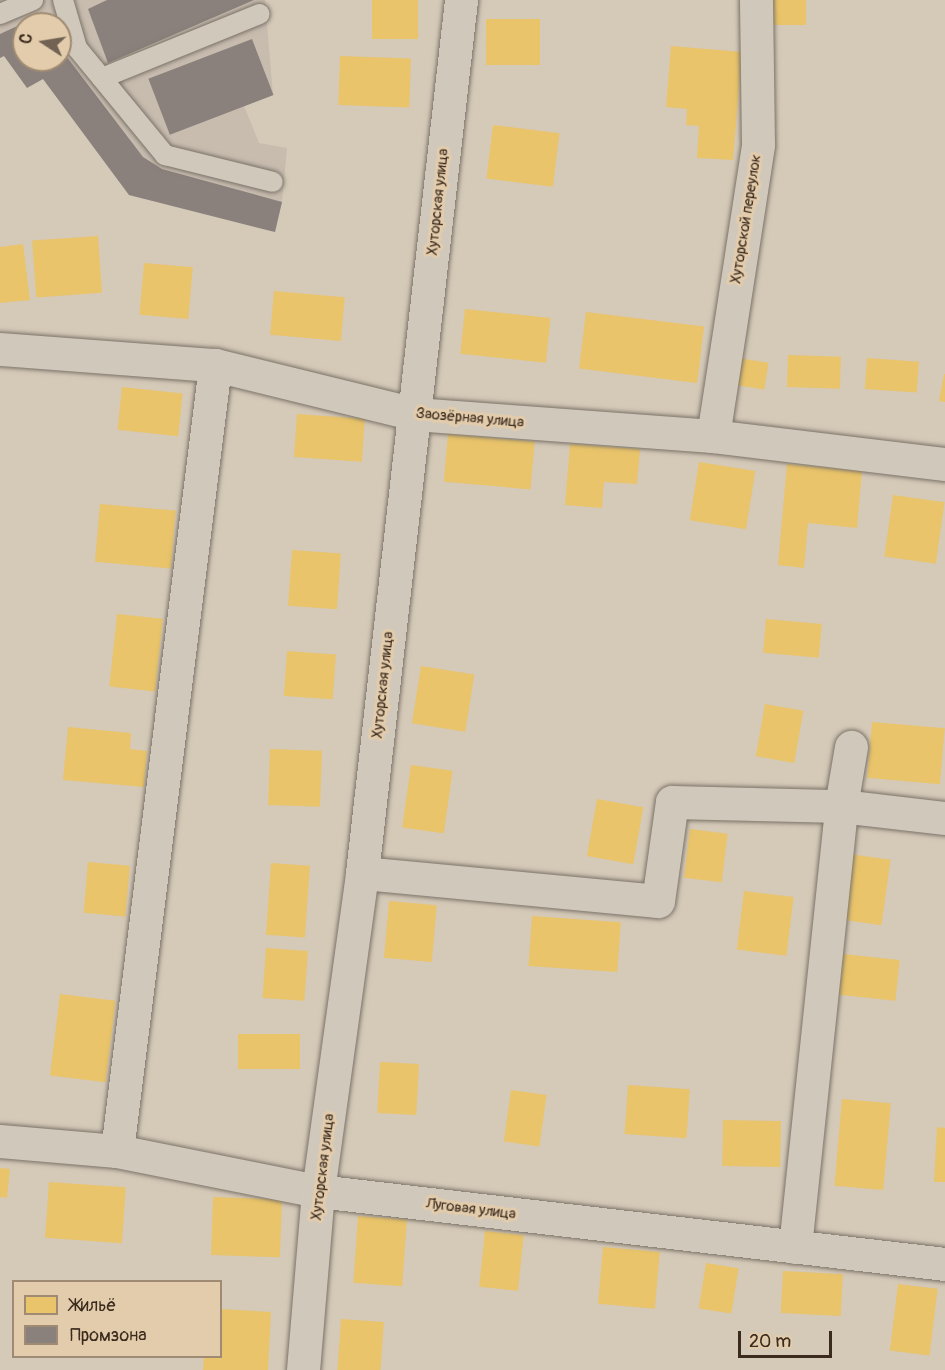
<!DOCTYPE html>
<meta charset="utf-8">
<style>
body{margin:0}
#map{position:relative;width:945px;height:1370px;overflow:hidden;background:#d5c9b8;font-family:Pangolin,sans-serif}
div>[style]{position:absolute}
.built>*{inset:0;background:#c8bcaf}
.homes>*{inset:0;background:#e9c46a;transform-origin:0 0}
.industry>*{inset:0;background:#8a817c;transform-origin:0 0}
.roads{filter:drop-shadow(0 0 2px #7b7368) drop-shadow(0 0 2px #7b7368)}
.service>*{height:20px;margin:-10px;padding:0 10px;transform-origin:10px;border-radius:10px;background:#d1c8bc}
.minor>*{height:33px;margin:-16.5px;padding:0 16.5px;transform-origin:16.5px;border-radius:16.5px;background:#d1c8bc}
span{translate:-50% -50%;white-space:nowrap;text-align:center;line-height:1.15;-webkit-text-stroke:6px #e2ccab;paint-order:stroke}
.street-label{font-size:15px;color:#3b2a1e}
.legend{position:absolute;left:12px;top:1280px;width:210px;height:78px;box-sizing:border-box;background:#e2ccab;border:2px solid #9f8b73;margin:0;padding:8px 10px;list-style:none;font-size:18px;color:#3b2a1e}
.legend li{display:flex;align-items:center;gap:12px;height:30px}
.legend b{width:30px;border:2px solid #9f8b73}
.north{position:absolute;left:12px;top:12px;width:60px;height:60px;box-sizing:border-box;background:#e2ccab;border:2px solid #9f8b73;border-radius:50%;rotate:282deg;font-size:16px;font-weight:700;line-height:24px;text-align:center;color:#3b2a1e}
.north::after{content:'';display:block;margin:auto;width:21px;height:27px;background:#716254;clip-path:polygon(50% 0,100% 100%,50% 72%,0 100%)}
.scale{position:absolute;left:738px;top:1331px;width:94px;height:27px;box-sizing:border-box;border:3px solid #3b2a1e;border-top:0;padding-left:8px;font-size:18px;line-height:21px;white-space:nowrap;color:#3b2a1e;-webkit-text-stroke:4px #e2ccab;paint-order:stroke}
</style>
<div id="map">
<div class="built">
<i style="clip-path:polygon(evenodd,0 0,265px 0,273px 95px,244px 106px,259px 143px,287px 148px,282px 202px,275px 232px,129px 195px,43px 79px,4px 56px,0 58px,0 0,24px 24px,60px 24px,60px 60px,24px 60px,24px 24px)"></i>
</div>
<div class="homes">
<i style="left:372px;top:0;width:46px;height:39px"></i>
<i style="left:764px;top:0;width:42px;height:25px"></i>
<i style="left:486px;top:19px;width:54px;height:46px"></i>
<i style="clip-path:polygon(671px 46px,742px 52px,733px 160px,697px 158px,699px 126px,686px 125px,687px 109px,666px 107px)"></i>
<i style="left:340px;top:56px;width:71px;height:49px;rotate:2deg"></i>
<i style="left:493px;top:125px;width:67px;height:54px;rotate:7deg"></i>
<i style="left:98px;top:236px;width:57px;height:66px;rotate:86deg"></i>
<i style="clip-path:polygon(23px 244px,30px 300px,0 303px,0 247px)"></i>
<i style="left:144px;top:263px;width:49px;height:52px;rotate:5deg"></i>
<i style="left:274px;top:291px;width:71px;height:44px;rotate:5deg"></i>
<i style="left:465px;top:309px;width:86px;height:45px;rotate:6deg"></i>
<i style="left:586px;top:312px;width:119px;height:57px;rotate:7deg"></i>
<i style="left:788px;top:355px;width:53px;height:32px;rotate:2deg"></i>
<i style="left:732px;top:357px;width:37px;height:27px;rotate:9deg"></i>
<i style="left:867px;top:358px;width:52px;height:31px;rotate:4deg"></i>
<i style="clip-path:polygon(944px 374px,945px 374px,945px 402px,939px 401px)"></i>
<i style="left:122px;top:387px;width:61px;height:43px;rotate:6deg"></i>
<i style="left:297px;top:414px;width:68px;height:43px;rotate:4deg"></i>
<i style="left:448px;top:434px;width:87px;height:48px;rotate:5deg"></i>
<i style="clip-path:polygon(570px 444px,640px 449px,637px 484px,604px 482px,602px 508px,565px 505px)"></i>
<i style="left:699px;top:462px;width:57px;height:59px;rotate:9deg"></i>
<i style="clip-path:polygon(787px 464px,862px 471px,857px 528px,808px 523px,804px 568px,778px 565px)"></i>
<i style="left:893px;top:495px;width:52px;height:62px;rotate:8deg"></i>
<i style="left:100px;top:504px;width:76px;height:58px;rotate:5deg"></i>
<i style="left:292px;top:550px;width:49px;height:56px;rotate:4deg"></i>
<i style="left:117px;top:614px;width:46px;height:73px;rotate:6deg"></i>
<i style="left:766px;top:619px;width:56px;height:34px;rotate:5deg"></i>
<i style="left:287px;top:651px;width:49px;height:45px;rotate:4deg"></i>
<i style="left:421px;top:666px;width:54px;height:58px;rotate:9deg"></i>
<i style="left:765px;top:704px;width:39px;height:53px;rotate:10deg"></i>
<i style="left:872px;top:722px;width:73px;height:56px;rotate:5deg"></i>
<i style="clip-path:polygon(68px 727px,131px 733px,130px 749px,147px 751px,144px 787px,63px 780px)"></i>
<i style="left:270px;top:749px;width:52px;height:56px;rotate:2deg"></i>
<i style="left:411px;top:765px;width:42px;height:63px;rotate:8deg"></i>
<i style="left:597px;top:799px;width:47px;height:58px;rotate:10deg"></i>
<i style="left:690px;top:829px;width:38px;height:49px;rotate:7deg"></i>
<i style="left:849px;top:854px;width:42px;height:66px;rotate:8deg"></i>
<i style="left:88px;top:862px;width:42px;height:51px;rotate:5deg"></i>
<i style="left:271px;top:863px;width:39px;height:72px;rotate:4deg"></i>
<i style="left:744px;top:891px;width:50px;height:59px;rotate:7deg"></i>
<i style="left:389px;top:901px;width:48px;height:57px;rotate:5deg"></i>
<i style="left:532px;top:916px;width:89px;height:50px;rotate:4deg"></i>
<i style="left:266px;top:948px;width:42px;height:50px;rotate:4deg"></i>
<i style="left:843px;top:954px;width:57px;height:41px;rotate:6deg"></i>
<i style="left:60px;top:994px;width:56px;height:82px;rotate:7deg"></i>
<i style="left:238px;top:1034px;width:62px;height:35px"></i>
<i style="left:380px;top:1062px;width:39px;height:51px;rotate:3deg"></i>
<i style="left:628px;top:1085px;width:62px;height:49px;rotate:4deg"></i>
<i style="left:511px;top:1090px;width:36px;height:52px;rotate:8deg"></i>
<i style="left:842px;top:1099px;width:49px;height:87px;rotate:5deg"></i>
<i style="left:723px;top:1120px;width:58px;height:46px;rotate:1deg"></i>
<i style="clip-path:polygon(937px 1127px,945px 1128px,945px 1182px,934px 1182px)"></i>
<i style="clip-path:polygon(0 1168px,10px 1169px,7px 1198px,0 1197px)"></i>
<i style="left:49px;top:1182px;width:77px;height:56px;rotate:4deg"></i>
<i style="left:213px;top:1197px;width:69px;height:58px;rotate:2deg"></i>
<i style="left:358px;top:1216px;width:49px;height:67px;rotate:4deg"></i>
<i style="left:485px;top:1231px;width:39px;height:56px;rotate:6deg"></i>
<i style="left:603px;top:1247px;width:57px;height:57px;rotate:5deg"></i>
<i style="left:706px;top:1263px;width:33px;height:46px;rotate:9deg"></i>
<i style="left:783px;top:1271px;width:60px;height:42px;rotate:3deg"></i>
<i style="left:898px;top:1284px;width:40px;height:67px;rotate:7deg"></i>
<i style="clip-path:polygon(220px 1309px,271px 1312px,268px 1370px,203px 1370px,204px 1356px,220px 1356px)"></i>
<i style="left:341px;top:1319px;width:43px;height:51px;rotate:4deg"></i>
</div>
<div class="industry">
<i style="clip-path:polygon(107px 0,254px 0,108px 63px,88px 9px)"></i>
<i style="clip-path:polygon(37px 17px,42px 24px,24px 24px,24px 60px,60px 60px,60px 48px,143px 157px,162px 169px,282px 202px,275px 232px,129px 195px,43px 79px,27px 88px,4px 56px,0 58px,0 34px)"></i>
<i style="left:252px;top:39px;width:60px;height:111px;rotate:69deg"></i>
</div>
<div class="roads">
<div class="service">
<i style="left:63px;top:0;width:50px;rotate:73.7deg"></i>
<i style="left:77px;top:48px;width:139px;rotate:50.6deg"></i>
<i style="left:165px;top:155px;width:111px;rotate:14deg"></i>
<i style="left:0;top:14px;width:36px;rotate:-23deg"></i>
<i style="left:102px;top:78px;width:170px;rotate:-22.1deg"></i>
</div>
<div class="minor">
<i style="left:0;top:349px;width:216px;rotate:4.3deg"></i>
<i style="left:215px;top:365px;width:205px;rotate:13.8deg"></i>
<i style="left:414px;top:414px;width:300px;rotate:4.2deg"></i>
<i style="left:713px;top:436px;width:234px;rotate:6.9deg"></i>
<i style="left:713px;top:436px;width:295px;rotate:-81.2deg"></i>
<i style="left:758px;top:144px;width:144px;rotate:-90.8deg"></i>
<i style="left:362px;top:873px;width:297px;rotate:5.4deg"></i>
<i style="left:658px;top:901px;width:100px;rotate:-82deg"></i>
<i style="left:672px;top:802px;width:169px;rotate:1.4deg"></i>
<i style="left:841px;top:806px;width:105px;rotate:6.6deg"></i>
<i style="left:0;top:1141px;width:117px;rotate:4.9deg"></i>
<i style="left:117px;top:1151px;width:205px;rotate:11.3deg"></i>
<i style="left:318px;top:1191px;width:631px;rotate:6.64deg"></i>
<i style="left:117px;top:1151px;width:792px;rotate:-82.89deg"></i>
<i style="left:795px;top:1247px;width:443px;rotate:-84deg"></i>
<i style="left:841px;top:806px;width:60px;rotate:-80.4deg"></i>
<i style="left:303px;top:1370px;width:180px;rotate:-85.2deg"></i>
<i style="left:318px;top:1191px;width:321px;rotate:-82.1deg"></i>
<i style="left:362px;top:873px;width:879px;rotate:-83.53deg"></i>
</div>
</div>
<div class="street-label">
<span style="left:438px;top:202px;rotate:-84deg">Хуторская улица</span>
<span style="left:746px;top:219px;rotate:-81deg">Хуторской переулок</span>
<span style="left:470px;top:418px;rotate:5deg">Заозёрная улица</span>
<span style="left:383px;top:685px;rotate:-84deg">Хуторская улица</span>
<span style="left:323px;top:1167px;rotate:-83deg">Хуторская улица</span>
<span style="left:471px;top:1209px;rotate:7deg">Луговая улица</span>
</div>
<ul class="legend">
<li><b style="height:16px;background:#e9c46a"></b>Жильё</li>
<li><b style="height:16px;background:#8a817c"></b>Промзона</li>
</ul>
<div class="north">С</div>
<div class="scale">20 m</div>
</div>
